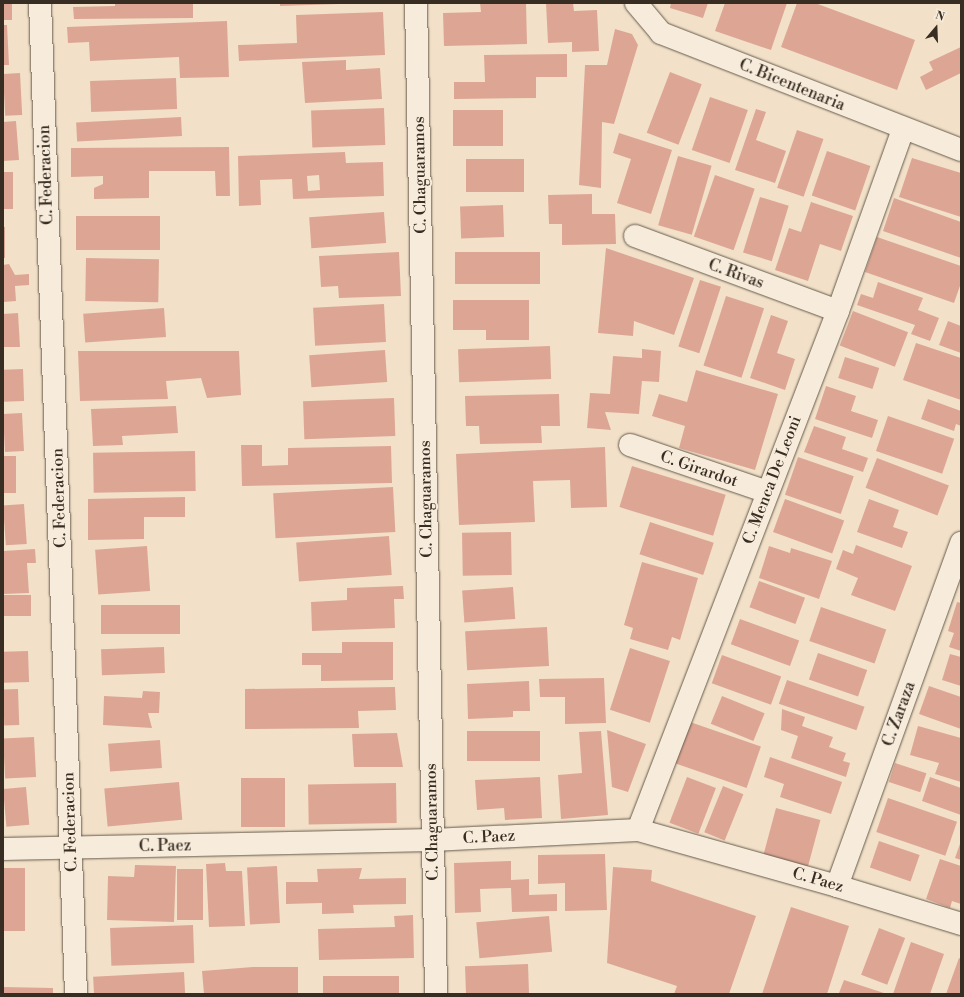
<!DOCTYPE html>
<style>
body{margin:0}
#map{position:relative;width:964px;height:997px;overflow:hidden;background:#f2e1c8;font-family:"Libre Bodoni",serif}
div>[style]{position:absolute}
.building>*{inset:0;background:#dda694;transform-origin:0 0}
.roads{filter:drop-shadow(0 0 1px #665a4c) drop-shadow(0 0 1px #665a4c)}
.minor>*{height:22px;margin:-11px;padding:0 11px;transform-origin:11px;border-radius:11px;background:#f7ecdb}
span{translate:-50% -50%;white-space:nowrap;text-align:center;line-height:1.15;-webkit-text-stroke:4px #f7ecdb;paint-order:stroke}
.street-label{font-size:16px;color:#382d23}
.frame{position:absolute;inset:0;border:4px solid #382d23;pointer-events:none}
.north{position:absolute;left:916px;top:8px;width:40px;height:40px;-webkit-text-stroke:3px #f7ecdb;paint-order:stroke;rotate:19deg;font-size:11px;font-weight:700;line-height:16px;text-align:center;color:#382d23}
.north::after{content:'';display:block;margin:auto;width:14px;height:18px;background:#382d23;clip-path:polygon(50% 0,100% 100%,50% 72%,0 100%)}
</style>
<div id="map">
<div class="building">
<i style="left:3px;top:3px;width:9px;height:17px"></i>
<i style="clip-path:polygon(115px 3px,193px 3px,193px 18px,74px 19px,73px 7px,115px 6px)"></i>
<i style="clip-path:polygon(280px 3px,339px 3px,339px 4px,280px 6px)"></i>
<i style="clip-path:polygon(480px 3px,526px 3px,527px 44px,444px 46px,443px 13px,481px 12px)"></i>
<i style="clip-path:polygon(546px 3px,573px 3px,574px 11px,597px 10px,599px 51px,572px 52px,572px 42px,548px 43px)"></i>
<i style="clip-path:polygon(671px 3px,708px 3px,703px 18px,670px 8px)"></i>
<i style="clip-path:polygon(725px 3px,787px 3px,771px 50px,715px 31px)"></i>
<i style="clip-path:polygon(797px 3px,815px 3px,915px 40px,897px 90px,781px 47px)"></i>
<i style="clip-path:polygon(383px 12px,385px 55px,239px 61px,238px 45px,297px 43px,296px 15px)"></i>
<i style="clip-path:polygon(227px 21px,229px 77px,180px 78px,179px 57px,90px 61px,89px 42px,68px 43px,67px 27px)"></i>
<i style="clip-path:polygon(3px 25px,7px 25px,9px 65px,3px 65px)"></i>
<i style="clip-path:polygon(615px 29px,632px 34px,638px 45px,614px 124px,602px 122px,601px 188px,579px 185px,585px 65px,607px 65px)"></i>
<i style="clip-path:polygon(961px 47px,961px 73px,926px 90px,920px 77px,933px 70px,929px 62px)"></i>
<i style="clip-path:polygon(567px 54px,567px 77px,536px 77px,536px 98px,454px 99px,454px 82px,485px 82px,484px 55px)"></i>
<i style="clip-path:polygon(346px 60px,346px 70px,380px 68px,382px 99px,305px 103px,302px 62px)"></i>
<i style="left:670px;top:72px;width:34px;height:65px;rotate:21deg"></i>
<i style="left:20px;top:73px;width:42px;height:17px;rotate:87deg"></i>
<i style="left:176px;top:78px;width:31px;height:86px;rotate:88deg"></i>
<i style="left:710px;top:97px;width:40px;height:56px;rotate:19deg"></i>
<i style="left:384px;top:108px;width:37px;height:73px;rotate:88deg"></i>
<i style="clip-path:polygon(756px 109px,766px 112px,756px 140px,786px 151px,775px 183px,735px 170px)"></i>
<i style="left:453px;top:110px;width:50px;height:36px"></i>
<i style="left:181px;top:117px;width:19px;height:105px;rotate:87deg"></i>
<i style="clip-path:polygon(16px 121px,19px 160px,3px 161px,3px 122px)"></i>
<i style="left:797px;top:130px;width:28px;height:61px;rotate:19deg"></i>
<i style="clip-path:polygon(619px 133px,672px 150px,651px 214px,617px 203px,631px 159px,613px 153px)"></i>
<i style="clip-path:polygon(229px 147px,230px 196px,216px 196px,215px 171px,149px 171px,149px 198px,94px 199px,94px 188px,103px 184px,103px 176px,71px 177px,71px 148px)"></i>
<i style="left:827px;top:151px;width:46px;height:47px;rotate:19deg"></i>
<i style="clip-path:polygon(evenodd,345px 152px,346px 163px,383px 162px,384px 196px,293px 199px,292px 179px,260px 180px,261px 205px,239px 206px,238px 156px,345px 152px,319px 175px,320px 190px,308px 191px,307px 176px,319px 175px)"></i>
<i style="left:678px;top:156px;width:35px;height:72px;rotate:16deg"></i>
<i style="clip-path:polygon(912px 158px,961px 173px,961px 217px,899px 197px)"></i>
<i style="left:466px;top:159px;width:58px;height:33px"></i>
<i style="left:3px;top:172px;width:10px;height:37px"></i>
<i style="left:715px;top:175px;width:42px;height:65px;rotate:19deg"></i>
<i style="clip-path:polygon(592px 194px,592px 214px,615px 214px,616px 244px,562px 245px,562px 224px,549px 224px,548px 195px)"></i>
<i style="left:760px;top:197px;width:30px;height:58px;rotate:17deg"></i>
<i style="clip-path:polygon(894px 198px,961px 222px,961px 258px,883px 231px)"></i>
<i style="clip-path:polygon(811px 202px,853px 216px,841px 251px,820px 244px,808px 281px,775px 270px,789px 228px,801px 232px)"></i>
<i style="left:503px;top:205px;width:32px;height:43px;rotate:88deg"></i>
<i style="left:384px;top:212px;width:31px;height:75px;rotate:86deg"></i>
<i style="left:160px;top:216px;width:34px;height:84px;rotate:90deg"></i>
<i style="left:3px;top:227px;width:2px;height:31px"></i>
<i style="clip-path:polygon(877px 237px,961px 266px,961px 283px,954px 303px,865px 272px)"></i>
<i style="clip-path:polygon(606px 248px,694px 278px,674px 335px,634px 321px,633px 336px,598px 333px)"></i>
<i style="clip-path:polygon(399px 252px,401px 296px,339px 298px,338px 286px,321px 287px,319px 256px)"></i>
<i style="left:540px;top:252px;width:32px;height:85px;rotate:90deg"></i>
<i style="left:86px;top:258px;width:73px;height:43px;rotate:1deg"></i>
<i style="clip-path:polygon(9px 264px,15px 275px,29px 274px,29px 285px,15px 286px,16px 301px,3px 302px,3px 265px)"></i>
<i style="left:700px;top:280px;width:22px;height:70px;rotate:18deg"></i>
<i style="clip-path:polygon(878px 282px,923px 298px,918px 310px,939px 318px,930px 341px,911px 334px,915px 325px,857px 305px,861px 294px,873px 298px)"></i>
<i style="left:726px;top:296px;width:40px;height:73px;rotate:18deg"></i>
<i style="clip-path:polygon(453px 300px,529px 300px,529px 340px,486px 340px,486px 330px,453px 330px)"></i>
<i style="left:384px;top:304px;width:38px;height:71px;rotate:87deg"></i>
<i style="left:164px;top:308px;width:29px;height:81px;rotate:86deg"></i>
<i style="left:853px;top:311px;width:59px;height:37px;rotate:21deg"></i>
<i style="clip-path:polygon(18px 313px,20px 347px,3px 347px,3px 314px)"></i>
<i style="clip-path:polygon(771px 315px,788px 321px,777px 353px,795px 359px,785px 390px,750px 378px)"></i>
<i style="clip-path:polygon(948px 321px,961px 326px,961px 353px,939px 345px)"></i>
<i style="clip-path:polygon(916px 343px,961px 358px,961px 400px,903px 380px)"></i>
<i style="left:550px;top:346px;width:33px;height:92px;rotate:88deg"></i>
<i style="clip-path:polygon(642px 349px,661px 351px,659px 382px,642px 381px,639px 414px,605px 412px,611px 430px,587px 428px,590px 393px,610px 394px,613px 356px,642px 358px)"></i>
<i style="left:385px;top:350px;width:32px;height:76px;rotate:86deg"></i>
<i style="clip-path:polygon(78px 351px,239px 351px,241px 395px,207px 398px,201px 378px,166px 381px,168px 399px,80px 401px)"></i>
<i style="left:845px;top:357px;width:36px;height:22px;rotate:18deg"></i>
<i style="left:23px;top:369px;width:32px;height:20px;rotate:88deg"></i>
<i style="clip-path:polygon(696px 370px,778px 394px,755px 470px,679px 448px,685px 426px,652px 416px,659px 394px,687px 402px)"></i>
<i style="clip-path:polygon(826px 386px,856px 396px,851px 411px,878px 420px,872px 438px,815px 419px)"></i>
<i style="clip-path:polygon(559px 394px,560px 426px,541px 426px,542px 443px,480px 444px,479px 426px,466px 426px,465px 396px)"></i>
<i style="left:394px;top:398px;width:38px;height:91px;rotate:88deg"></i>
<i style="clip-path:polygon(928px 399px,961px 411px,961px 426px,956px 424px,954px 431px,921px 419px)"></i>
<i style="clip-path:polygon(176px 406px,178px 433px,122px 436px,123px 445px,93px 446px,91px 409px)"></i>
<i style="left:22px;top:413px;width:38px;height:19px;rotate:87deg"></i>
<i style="left:888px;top:416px;width:70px;height:37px;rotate:19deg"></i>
<i style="clip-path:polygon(814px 426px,846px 437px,842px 449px,868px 458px,863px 472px,804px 452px)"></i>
<i style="clip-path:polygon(241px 445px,262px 445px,262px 466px,288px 465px,288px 448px,391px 446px,392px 483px,242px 486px)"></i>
<i style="clip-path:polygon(605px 447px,607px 507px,571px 508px,570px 480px,533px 481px,535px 522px,459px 525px,456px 454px)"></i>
<i style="left:195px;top:451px;width:40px;height:102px;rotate:89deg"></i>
<i style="left:3px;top:456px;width:13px;height:37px"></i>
<i style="left:798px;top:457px;width:59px;height:40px;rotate:19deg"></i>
<i style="left:877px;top:458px;width:77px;height:32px;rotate:21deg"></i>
<i style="left:632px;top:466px;width:98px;height:43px;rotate:17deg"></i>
<i style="left:393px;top:487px;width:45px;height:120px;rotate:87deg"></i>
<i style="clip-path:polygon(185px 497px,185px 517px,144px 517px,144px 539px,88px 540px,88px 499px)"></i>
<i style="left:785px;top:499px;width:63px;height:35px;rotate:20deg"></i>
<i style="clip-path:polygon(869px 499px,899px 510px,893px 527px,908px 532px,902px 548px,857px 532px)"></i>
<i style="left:24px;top:504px;width:40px;height:21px;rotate:86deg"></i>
<i style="left:650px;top:522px;width:67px;height:34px;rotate:18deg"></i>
<i style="left:511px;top:532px;width:43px;height:49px;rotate:89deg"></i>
<i style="left:389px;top:536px;width:39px;height:93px;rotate:86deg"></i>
<i style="clip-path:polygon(856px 545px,912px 566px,895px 611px,851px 595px,858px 578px,836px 569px,843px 550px,853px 554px)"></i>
<i style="left:147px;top:546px;width:45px;height:52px;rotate:86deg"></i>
<i style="clip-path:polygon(769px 546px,790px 553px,791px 548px,832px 561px,819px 599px,759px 578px)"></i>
<i style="clip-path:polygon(35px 549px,36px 563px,27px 563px,29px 593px,3px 594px,3px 551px)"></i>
<i style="clip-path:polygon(642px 562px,698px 578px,680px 640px,672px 637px,668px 650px,630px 639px,633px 628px,624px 625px)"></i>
<i style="left:759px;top:581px;width:49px;height:28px;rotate:20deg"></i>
<i style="clip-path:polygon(403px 586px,404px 599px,394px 599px,395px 628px,312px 631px,311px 602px,347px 600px,347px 588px)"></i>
<i style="left:513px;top:587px;width:32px;height:51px;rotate:86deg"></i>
<i style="left:31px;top:595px;width:21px;height:28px;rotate:90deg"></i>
<i style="clip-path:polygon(957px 602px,961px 603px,961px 651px,949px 647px,954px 633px,948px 631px)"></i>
<i style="left:180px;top:605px;width:29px;height:79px;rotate:90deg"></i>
<i style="left:821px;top:607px;width:69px;height:36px;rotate:19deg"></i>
<i style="left:740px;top:619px;width:63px;height:27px;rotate:20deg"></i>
<i style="left:547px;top:627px;width:39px;height:82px;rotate:87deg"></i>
<i style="clip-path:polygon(342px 642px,393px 642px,393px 680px,321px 681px,321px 665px,302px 665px,302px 653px,342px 653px)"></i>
<i style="left:164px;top:647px;width:26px;height:63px;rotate:88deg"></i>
<i style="left:630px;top:648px;width:42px;height:65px;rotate:18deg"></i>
<i style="left:28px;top:651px;width:31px;height:25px;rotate:88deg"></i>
<i style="left:818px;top:653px;width:52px;height:28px;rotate:19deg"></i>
<i style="clip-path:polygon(950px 654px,961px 657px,961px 686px,942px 680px)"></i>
<i style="left:722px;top:655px;width:63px;height:30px;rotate:20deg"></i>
<i style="clip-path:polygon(604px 678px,606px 723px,565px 724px,565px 697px,540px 697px,539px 679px)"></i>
<i style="left:787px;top:680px;width:82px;height:25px;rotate:19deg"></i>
<i style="clip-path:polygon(529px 681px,530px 711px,513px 711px,513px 717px,468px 719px,467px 684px)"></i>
<i style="clip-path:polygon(929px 686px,961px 697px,961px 729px,919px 714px)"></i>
<i style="clip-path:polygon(395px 687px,396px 710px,358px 711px,359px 728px,245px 729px,245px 689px)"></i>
<i style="left:18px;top:689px;width:36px;height:15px;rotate:88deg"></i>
<i style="clip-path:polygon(143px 691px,160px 692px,159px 713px,148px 713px,152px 728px,103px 725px,104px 696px,142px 698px)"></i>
<i style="left:722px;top:696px;width:46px;height:30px;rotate:22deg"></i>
<i style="clip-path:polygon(782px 709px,805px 717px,802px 726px,833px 737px,829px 747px,846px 753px,843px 761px,850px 763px,846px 777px,791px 758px,798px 736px,781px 730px)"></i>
<i style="left:690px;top:722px;width:75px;height:44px;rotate:19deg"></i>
<i style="clip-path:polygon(918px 726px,961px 738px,961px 782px,935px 774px,939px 763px,910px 755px)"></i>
<i style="clip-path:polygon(607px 730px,646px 744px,628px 792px,612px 787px)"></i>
<i style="left:467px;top:731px;width:73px;height:30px"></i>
<i style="clip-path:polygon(601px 731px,608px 815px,561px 819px,558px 775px,582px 773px,579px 732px)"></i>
<i style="clip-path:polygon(397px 733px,403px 767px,354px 767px,352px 734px)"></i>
<i style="left:34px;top:737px;width:40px;height:31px;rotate:87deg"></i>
<i style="left:160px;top:740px;width:28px;height:52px;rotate:86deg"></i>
<i style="clip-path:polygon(770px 757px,842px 782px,831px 814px,780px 797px,784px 784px,764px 777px)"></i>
<i style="left:895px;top:763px;width:33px;height:20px;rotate:18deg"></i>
<i style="clip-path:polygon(540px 777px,542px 818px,505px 820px,504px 808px,477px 810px,475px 780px)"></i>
<i style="left:687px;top:777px;width:31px;height:49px;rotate:21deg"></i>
<i style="clip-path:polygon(930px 777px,961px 788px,961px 815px,922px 801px)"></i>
<i style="left:241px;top:778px;width:44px;height:49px"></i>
<i style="left:179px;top:782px;width:38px;height:75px;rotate:85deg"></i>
<i style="left:396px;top:783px;width:40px;height:88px;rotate:89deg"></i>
<i style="left:723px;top:786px;width:22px;height:50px;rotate:22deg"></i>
<i style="left:26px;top:787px;width:38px;height:23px;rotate:85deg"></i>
<i style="left:888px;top:798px;width:73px;height:36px;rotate:19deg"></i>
<i style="left:776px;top:808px;width:46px;height:51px;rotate:15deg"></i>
<i style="left:879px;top:841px;width:43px;height:28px;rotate:19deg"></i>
<i style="clip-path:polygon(961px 841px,961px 860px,955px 858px)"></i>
<i style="clip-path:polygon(605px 854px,607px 910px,565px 911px,565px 883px,538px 884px,538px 855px)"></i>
<i style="clip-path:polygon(940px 859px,961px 866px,961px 904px,952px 901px,950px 908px,926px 899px)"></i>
<i style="clip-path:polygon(511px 861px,511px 880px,529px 879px,529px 895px,557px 894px,557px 911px,512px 912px,511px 888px,480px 889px,481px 912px,455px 913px,454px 863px)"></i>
<i style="clip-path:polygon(225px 863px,226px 871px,242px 871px,245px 926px,209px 927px,206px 864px)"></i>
<i style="clip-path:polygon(135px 865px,176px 866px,174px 922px,107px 920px,108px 876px,134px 877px)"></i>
<i style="left:277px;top:866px;width:57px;height:30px;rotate:87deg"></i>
<i style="clip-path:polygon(613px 867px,652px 870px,651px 881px,756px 916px,729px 994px,674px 994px,677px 986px,607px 963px)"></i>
<i style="left:3px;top:868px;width:22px;height:63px"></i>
<i style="clip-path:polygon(362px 868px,359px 879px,406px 878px,406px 904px,353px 905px,354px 913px,322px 914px,322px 903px,286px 904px,286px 882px,318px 882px,317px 869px)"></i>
<i style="left:177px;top:869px;width:26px;height:51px"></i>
<i style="clip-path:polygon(791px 907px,849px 926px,827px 994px,762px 994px)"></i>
<i style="clip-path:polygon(413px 915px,414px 958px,319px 960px,318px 929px,395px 927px,394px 916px)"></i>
<i style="left:549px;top:916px;width:36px;height:73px;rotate:85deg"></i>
<i style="left:193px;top:925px;width:38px;height:83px;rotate:88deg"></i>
<i style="left:879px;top:928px;width:28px;height:50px;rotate:21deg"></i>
<i style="clip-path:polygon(911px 942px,944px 954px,930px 994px,893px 994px)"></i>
<i style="clip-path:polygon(959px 958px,961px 959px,961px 994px,946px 994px)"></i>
<i style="left:528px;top:964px;width:30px;height:63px;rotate:88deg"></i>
<i style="clip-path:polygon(253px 967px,298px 967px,298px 993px,204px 994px,202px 971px)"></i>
<i style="left:184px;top:972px;width:22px;height:91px;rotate:87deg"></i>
<i style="left:399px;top:976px;width:18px;height:76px;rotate:90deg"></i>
<i style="clip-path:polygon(844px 980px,887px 994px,839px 993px)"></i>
<i style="clip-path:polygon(3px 987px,53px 988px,53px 994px,3px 994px)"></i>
</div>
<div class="roads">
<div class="minor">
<i style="left:40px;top:3px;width:992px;rotate:87.92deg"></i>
<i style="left:416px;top:3px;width:991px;rotate:88.84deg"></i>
<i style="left:636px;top:3px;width:39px;rotate:50deg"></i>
<i style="left:661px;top:33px;width:322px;rotate:21.3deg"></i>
<i style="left:635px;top:236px;width:216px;rotate:20.3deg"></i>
<i style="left:630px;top:445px;width:145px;rotate:18.9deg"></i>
<i style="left:638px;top:830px;width:556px;rotate:-68.93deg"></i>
<i style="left:838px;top:311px;width:193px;rotate:-70.3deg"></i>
<i style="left:3px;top:849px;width:430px;rotate:-1.2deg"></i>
<i style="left:433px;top:840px;width:205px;rotate:-2.8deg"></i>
<i style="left:638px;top:830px;width:207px;rotate:15.7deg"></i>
<i style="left:837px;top:886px;width:130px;rotate:17deg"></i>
<i style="left:837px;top:886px;width:365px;rotate:-70.1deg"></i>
</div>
</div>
<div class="street-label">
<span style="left:792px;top:85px;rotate:22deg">C. Bicentenaria</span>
<span style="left:46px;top:175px;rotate:-92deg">C. Federacion</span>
<span style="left:420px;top:175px;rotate:-91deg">C. Chaguaramos</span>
<span style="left:736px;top:274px;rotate:20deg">C. Rivas</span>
<span style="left:699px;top:469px;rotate:19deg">C. Girardot</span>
<span style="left:772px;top:480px;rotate:-69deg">C. Menca De Leoni</span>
<span style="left:59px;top:498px;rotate:-92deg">C. Federacion</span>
<span style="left:426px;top:499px;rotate:-91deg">C. Chaguaramos</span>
<span style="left:899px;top:714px;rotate:-70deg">C. Zaraza</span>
<span style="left:70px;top:822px;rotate:-92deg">C. Federacion</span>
<span style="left:432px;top:822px;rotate:-91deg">C. Chaguaramos</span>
<span style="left:489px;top:837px;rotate:-3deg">C. Paez</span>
<span style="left:165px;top:846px;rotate:-1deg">C. Paez</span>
<span style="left:818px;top:880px;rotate:16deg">C. Paez</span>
</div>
<div class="frame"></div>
<div class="north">N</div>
</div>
